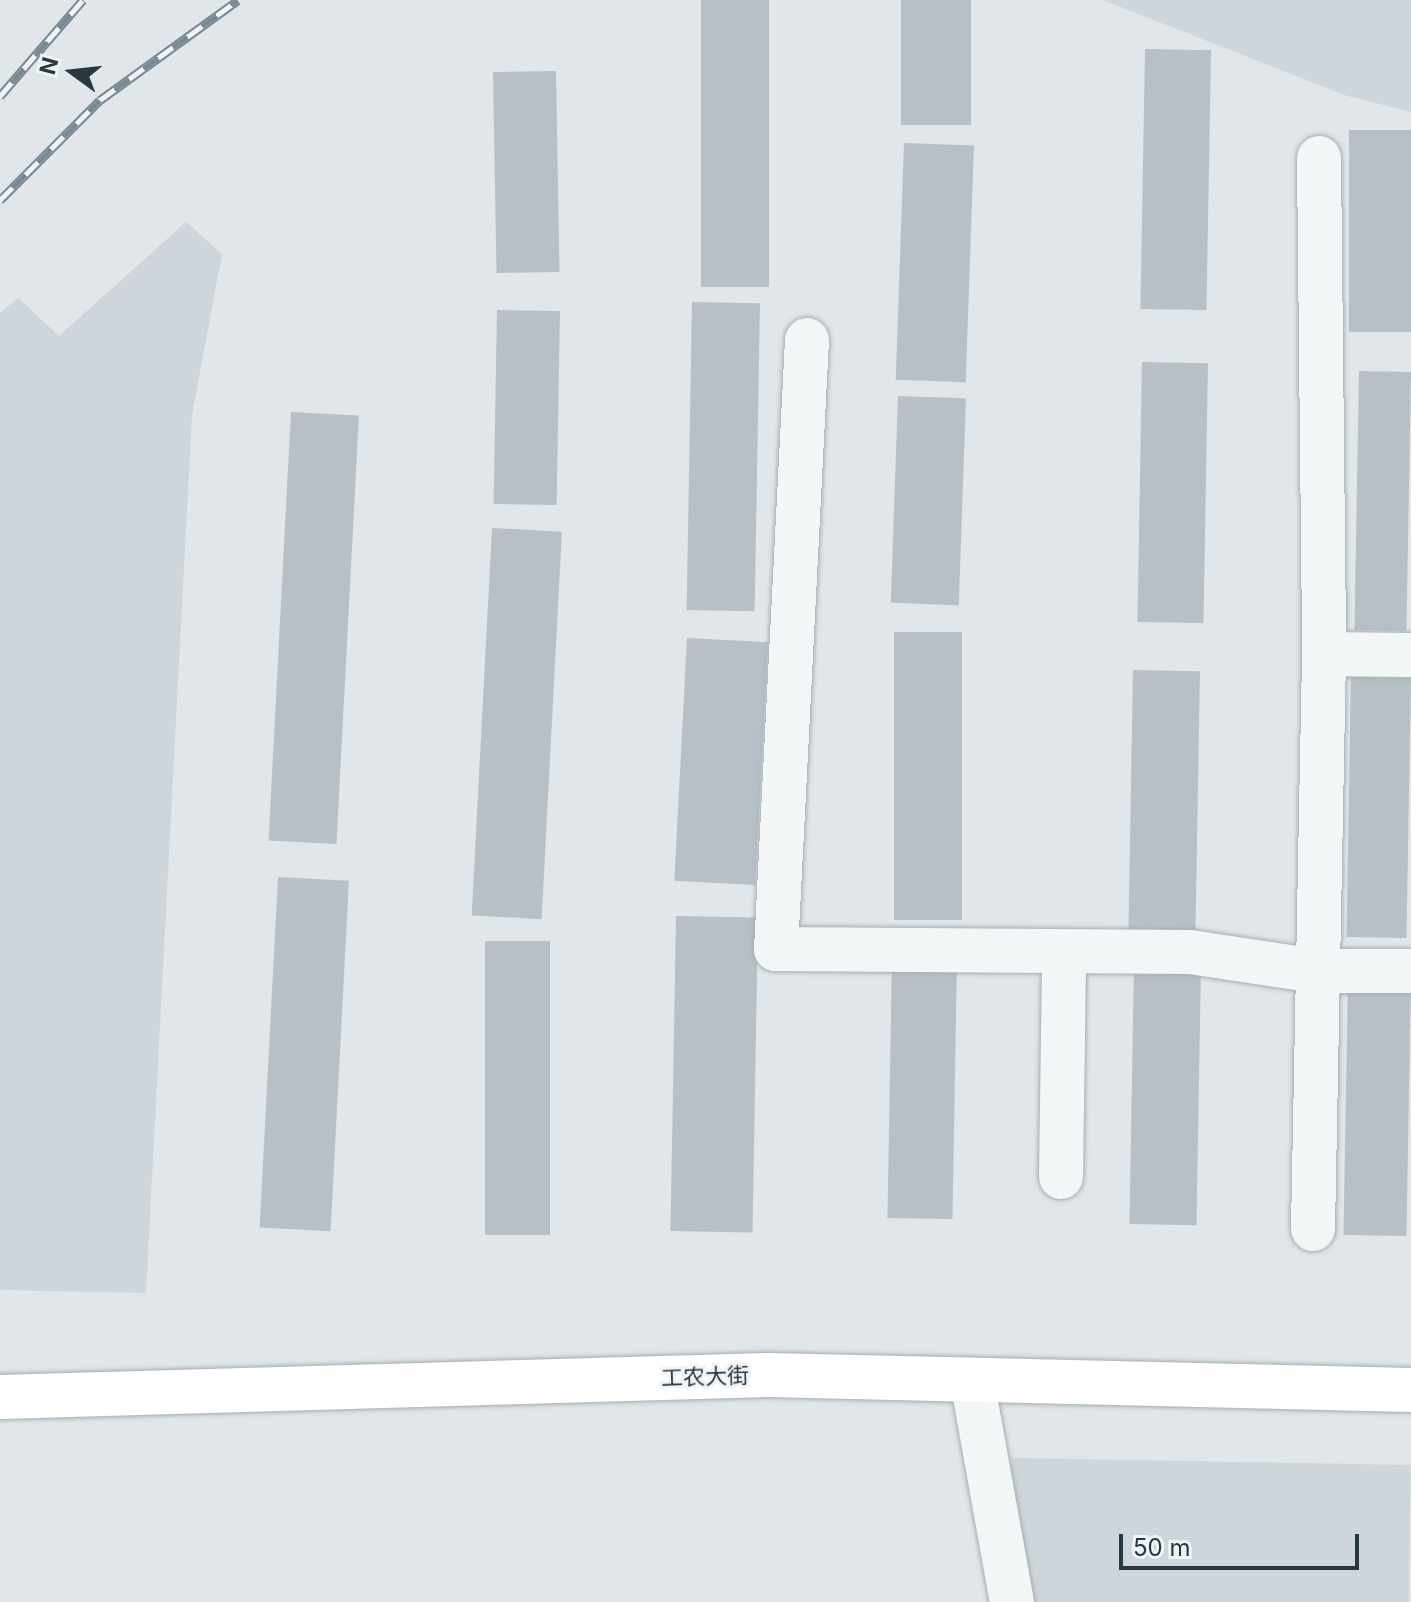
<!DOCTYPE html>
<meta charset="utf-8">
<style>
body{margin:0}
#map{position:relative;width:1411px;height:1602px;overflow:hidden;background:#e0e6e9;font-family:Inter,"Noto Sans SC",sans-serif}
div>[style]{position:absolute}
.built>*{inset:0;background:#ced6db;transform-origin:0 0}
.building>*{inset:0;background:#b7c0c6;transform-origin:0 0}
.roads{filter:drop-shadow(0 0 2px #a5aeb3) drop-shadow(0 0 2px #a5aeb3)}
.minor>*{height:44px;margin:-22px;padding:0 22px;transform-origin:22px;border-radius:22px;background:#f3f6f7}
.major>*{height:44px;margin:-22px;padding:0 22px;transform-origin:22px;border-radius:22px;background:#fff}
.rail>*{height:9px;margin-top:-4.5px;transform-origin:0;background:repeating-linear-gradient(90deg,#f0f4f7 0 18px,#798993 0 36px);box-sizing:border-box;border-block:2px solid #798993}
span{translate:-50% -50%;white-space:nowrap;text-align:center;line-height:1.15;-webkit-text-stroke:6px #f0f4f7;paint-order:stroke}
.street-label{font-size:22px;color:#293741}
.north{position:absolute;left:32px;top:32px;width:80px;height:80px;-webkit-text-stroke:6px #f0f4f7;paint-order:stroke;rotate:285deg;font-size:22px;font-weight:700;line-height:32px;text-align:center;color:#293741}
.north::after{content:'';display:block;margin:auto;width:28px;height:36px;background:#293741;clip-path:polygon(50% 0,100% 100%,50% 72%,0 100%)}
.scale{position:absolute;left:1119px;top:1534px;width:240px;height:36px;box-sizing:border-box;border:4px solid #293741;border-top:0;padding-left:10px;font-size:24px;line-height:28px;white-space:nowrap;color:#293741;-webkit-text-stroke:6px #f0f4f7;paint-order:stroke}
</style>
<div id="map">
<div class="built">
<i style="clip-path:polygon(1103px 0,1411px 0,1411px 112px,1344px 95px)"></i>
<i style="clip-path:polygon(186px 222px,222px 254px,192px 415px,146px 1293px,0 1290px,0 313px,18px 298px,59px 336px)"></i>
<i style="left:1012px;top:1458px;width:399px;height:147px;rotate:1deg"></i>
</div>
<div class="building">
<i style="left:701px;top:0;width:68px;height:287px"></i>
<i style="left:901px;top:0;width:70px;height:125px"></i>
<i style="left:1145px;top:49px;width:66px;height:260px;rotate:1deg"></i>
<i style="left:556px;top:71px;width:201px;height:63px;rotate:89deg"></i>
<i style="left:1411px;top:130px;width:202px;height:62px;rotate:90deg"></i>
<i style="left:904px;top:143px;width:70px;height:237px;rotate:2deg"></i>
<i style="left:692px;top:302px;width:68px;height:308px;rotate:1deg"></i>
<i style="left:497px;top:310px;width:63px;height:194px;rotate:1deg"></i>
<i style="left:1142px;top:362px;width:66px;height:260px;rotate:1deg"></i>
<i style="left:1359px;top:371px;width:52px;height:259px;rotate:1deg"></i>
<i style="left:898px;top:396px;width:68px;height:207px;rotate:2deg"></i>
<i style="left:291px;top:412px;width:68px;height:429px;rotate:3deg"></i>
<i style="left:492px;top:528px;width:70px;height:388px;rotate:3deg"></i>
<i style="left:894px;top:632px;width:68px;height:288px"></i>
<i style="left:687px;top:638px;width:81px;height:243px;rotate:3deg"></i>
<i style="left:1133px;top:670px;width:67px;height:259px;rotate:1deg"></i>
<i style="left:1351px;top:677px;width:60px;height:260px;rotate:1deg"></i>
<i style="left:278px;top:877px;width:71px;height:351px;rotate:3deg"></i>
<i style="left:676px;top:916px;width:82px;height:315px;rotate:1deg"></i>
<i style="left:550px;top:941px;width:294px;height:65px;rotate:90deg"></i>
<i style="left:892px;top:957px;width:65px;height:261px;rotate:1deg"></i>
<i style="left:1134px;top:964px;width:67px;height:260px;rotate:1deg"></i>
<i style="left:1348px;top:975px;width:63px;height:260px;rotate:1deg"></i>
</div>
<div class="roads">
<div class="minor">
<i style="left:1319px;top:158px;width:496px;rotate:89.4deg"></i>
<i style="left:807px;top:340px;width:610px;rotate:92.91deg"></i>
<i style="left:776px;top:949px;width:414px;rotate:0.4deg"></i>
<i style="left:1190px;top:952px;width:128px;rotate:8.5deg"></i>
<i style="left:1317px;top:971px;width:94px"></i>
<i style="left:1061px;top:1177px;width:223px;rotate:-89.2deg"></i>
<i style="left:1313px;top:1229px;width:575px;rotate:-88.9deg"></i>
<i style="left:1324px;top:654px;width:87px;rotate:0.7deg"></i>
<i style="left:972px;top:1380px;width:226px;rotate:79.8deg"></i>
</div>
<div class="major">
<i style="left:0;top:1397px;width:769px;rotate:-1.64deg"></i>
<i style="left:769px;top:1375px;width:642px;rotate:1.34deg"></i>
</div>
</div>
<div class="rail">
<i style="left:0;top:96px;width:127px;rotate:-49.2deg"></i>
<i style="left:0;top:200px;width:141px;rotate:-45deg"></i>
<i style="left:100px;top:100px;width:170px;rotate:-35.9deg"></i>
</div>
<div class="street-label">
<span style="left:705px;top:1377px;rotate:-2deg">工农大街</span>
</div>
<div class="north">N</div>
<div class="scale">50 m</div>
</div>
